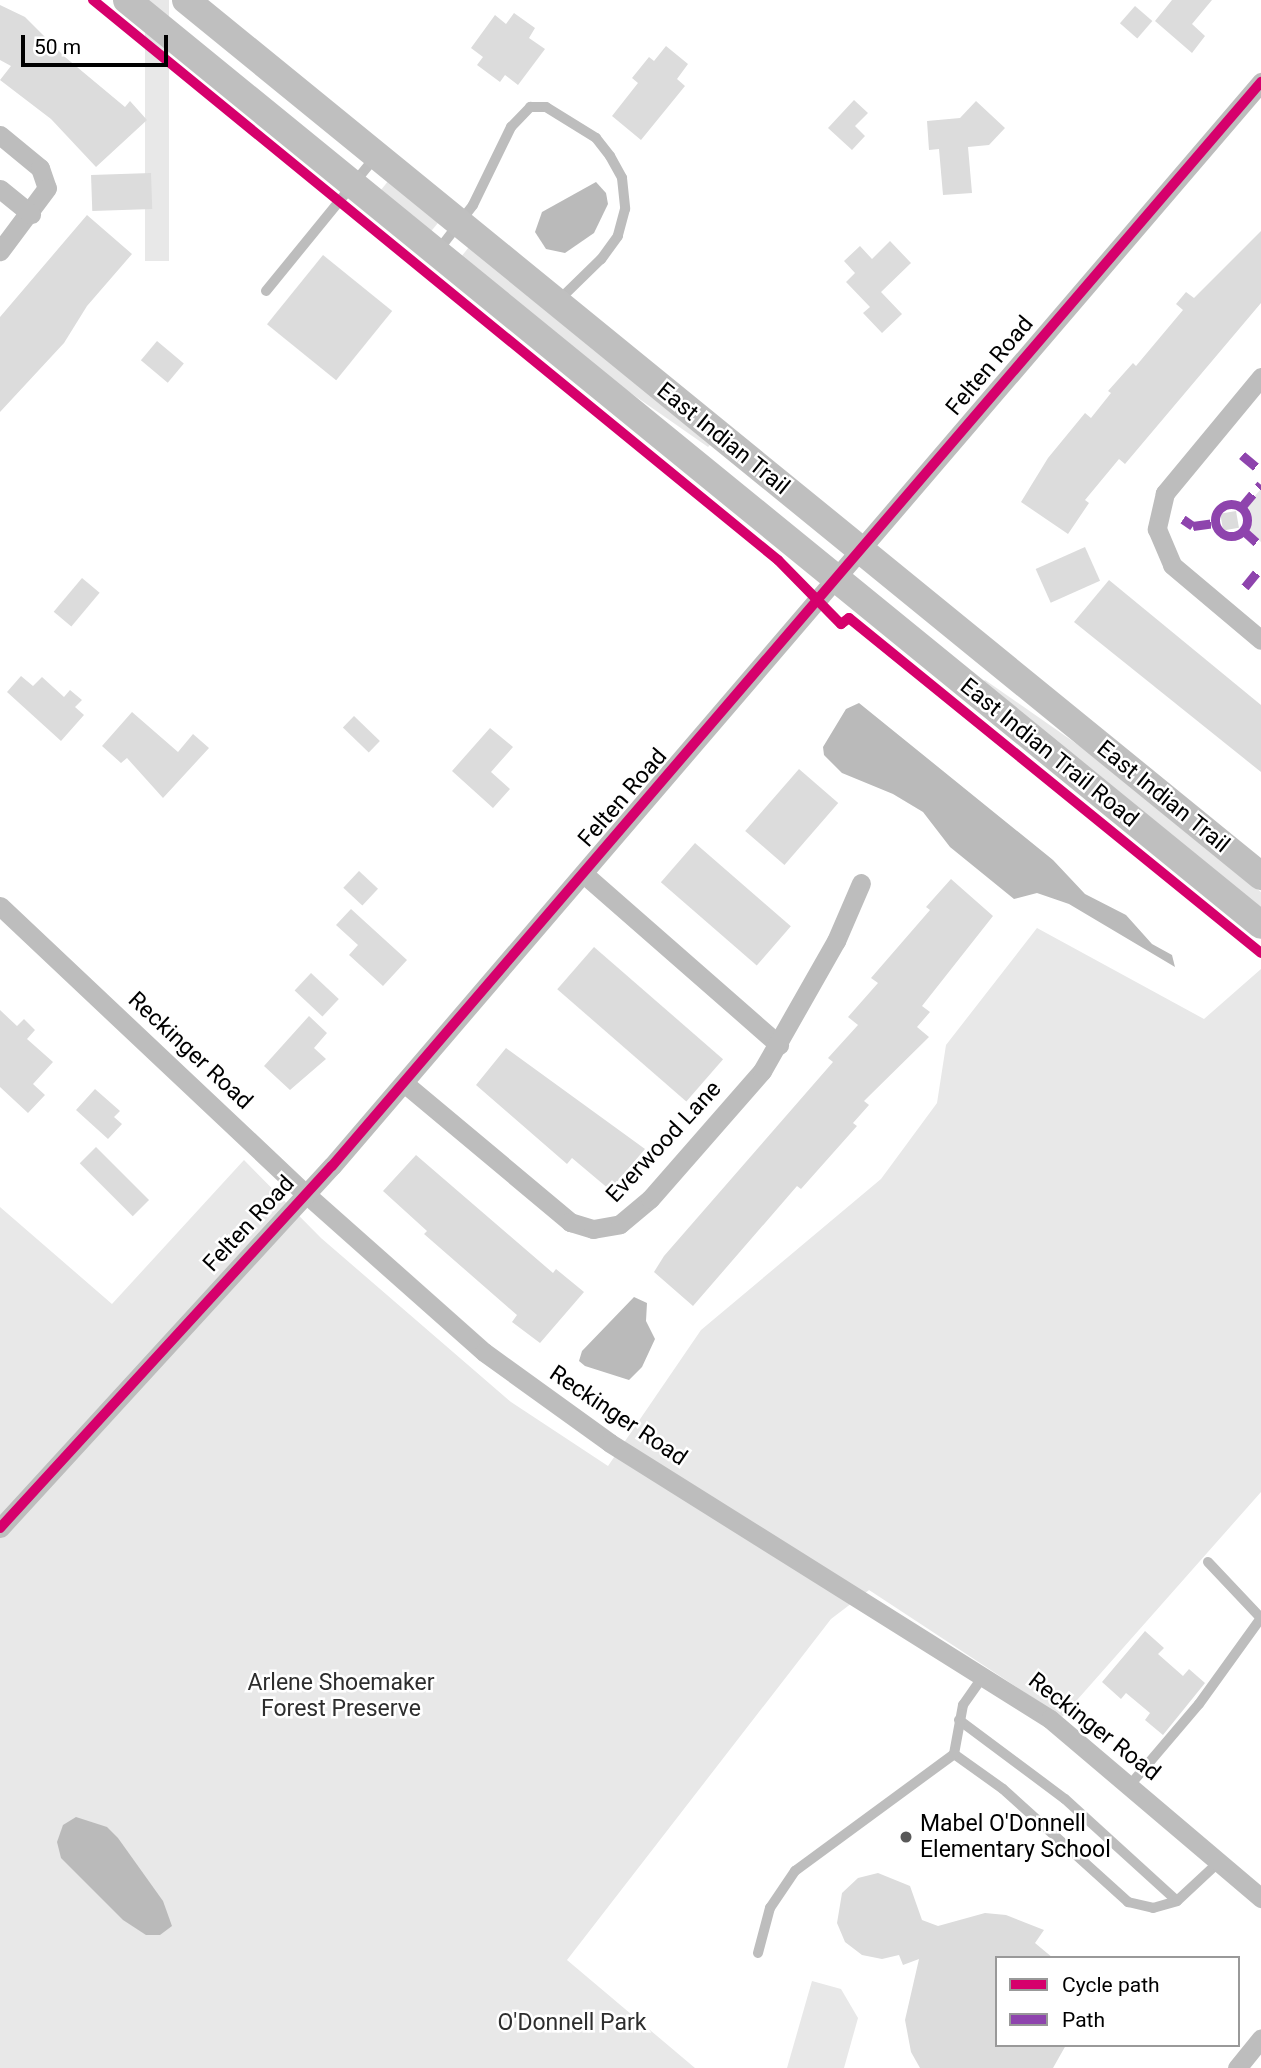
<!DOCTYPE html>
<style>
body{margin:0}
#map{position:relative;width:1261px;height:2068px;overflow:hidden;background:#fff;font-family:Roboto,sans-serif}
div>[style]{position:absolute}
.green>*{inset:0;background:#e8e8e8;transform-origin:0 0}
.water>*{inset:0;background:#bababa}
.building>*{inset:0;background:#dcdcdc;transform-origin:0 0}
.service>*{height:10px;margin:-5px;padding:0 5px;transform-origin:5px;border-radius:5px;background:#bdbdbd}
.minor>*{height:19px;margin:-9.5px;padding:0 9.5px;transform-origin:9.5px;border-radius:9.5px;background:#bdbdbd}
.secondary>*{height:28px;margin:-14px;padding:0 14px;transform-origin:14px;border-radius:14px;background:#bfbfbf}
.quiet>*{height:9px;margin-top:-4.5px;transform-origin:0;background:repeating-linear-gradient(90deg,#8e44ad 0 18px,transparent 0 27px)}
.quiet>.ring{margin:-4.5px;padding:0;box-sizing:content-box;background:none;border:9px solid #8e44ad;border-radius:50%}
.cycleway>*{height:10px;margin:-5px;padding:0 5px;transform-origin:5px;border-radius:5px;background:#d6006c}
.dots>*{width:19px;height:19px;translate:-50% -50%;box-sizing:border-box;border:4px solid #fff;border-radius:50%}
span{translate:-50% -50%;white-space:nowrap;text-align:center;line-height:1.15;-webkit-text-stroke:5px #fff;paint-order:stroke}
.street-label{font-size:23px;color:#000}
.park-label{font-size:23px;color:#2d2d2d}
.poi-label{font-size:23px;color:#000}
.left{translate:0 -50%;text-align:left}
.legend{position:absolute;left:995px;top:1956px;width:245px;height:91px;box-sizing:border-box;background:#fff;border:2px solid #999;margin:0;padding:9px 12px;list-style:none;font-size:21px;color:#000}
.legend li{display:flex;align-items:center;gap:14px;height:35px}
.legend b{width:35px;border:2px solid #999}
.scale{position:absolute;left:21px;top:35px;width:147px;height:32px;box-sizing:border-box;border:4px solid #000;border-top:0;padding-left:9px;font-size:21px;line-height:24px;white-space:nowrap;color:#000;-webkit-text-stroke:5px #fff;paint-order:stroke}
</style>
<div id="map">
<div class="green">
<i style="left:145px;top:0;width:24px;height:261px"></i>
<i style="left:389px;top:180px;width:65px;height:15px;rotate:39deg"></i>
<i style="clip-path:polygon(469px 247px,711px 444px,708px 447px,602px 373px,461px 257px)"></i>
<i style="clip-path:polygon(1261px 489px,1261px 542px,1246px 530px,1249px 521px,1244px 508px)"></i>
<i style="clip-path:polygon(985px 680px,1094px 756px,1261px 892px,1261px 910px,981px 684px)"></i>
<i style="clip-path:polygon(1037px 928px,1204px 1019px,1261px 969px,1261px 1492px,1062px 1717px,869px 1590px,831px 1619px,567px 1960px,695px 2068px,0 2068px,0 1207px,112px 1304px,244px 1160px,321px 1238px,511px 1402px,608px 1466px,701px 1330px,881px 1179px,937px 1103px,946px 1045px)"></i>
<i style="clip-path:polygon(812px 1981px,841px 1989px,858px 2018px,844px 2068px,787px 2068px)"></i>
</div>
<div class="water">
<i style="clip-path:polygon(596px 182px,606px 193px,608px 204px,594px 233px,565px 253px,546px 249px,535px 232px,542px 212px)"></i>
<i style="clip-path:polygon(859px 703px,1053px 860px,1085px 894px,1126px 915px,1152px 944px,1172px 955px,1175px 967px,1069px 904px,1037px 893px,1014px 899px,950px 847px,923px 812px,893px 794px,842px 773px,824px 755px,823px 747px,846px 709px)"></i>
<i style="clip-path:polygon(634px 1297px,647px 1303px,646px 1321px,655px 1339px,642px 1367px,629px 1380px,585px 1366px,579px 1361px,582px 1351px)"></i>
<i style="clip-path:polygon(76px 1817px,107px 1827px,118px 1838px,163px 1901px,172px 1926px,160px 1935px,146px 1935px,123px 1920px,61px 1858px,57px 1842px,63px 1825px)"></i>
</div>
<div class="building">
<i style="clip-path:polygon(1172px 0,1212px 0,1192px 24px,1205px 36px,1192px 53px,1155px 21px)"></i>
<i style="clip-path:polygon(0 5px,25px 17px,65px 57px,125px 107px,130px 101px,147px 120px,96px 167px,51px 119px,0 80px,11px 66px,0 60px)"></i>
<i style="left:1135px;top:6px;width:23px;height:23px;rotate:41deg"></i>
<i style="clip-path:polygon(514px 13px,535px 28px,529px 38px,545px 49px,518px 85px,505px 75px,500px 82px,477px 65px,483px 57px,471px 48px,495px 15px,506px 24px)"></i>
<i style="clip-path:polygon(666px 46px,688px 64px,677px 79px,685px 86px,641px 140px,612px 116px,638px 83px,632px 78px,649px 57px,654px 61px)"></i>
<i style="clip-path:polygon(854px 100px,868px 113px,855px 126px,865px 136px,852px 150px,828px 128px)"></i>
<i style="clip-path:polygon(976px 101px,1005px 128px,989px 145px,968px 147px,972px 193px,943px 195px,939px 149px,929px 150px,927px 121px,960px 118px)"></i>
<i style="left:151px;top:173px;width:36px;height:60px;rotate:88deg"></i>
<i style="clip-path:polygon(87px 215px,132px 254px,87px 306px,64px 343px,0 412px,0 317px)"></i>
<i style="clip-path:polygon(1261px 231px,1261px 303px,1125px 464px,1119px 459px,1085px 500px,1089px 503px,1068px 534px,1021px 502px,1048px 458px,1085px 413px,1091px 418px,1111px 393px,1108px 391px,1133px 363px,1136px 366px,1183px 310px,1176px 304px,1186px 292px,1194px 298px)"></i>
<i style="clip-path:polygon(890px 241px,911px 263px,881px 292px,902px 314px,882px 333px,863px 313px,870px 307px,846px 282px,855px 273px,844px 261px,860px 246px,872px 259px)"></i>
<i style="left:323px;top:255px;width:89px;height:89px;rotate:39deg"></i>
<i style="left:157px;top:341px;width:35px;height:25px;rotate:40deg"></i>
<i style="left:1236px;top:511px;width:17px;height:16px;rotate:80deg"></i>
<i style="left:1085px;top:547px;width:37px;height:54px;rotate:66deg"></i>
<i style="left:82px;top:578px;width:23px;height:44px;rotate:40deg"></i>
<i style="clip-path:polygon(1109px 580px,1261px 705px,1261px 772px,1074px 622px)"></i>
<i style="clip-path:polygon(21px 676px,33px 686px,42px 677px,64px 697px,70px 690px,82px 700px,75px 707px,84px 715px,61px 741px,7px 692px)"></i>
<i style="clip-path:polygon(132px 712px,178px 752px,193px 734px,209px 748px,163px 798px,127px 758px,121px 763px,102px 746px)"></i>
<i style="left:354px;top:716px;width:36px;height:16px;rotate:44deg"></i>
<i style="clip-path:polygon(490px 728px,513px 747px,491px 772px,510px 789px,493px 808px,452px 771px)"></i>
<i style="left:799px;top:769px;width:52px;height:82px;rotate:41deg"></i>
<i style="left:695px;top:843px;width:127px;height:52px;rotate:41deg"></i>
<i style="left:359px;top:871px;width:26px;height:23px;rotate:43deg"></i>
<i style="clip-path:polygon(951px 879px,993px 916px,922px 1006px,930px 1012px,917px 1027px,929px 1037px,864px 1101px,869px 1105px,853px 1123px,857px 1126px,801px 1189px,797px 1186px,693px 1306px,654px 1272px,664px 1256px,833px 1062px,828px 1058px,858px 1025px,848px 1017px,878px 983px,871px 978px,930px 910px,926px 907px)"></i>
<i style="clip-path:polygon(351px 909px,407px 960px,383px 986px,349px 955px,358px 945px,336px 925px)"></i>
<i style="left:594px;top:947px;width:171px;height:56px;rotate:41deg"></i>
<i style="left:311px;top:973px;width:38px;height:24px;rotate:43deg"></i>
<i style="clip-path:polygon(0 1010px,17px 1026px,24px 1019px,35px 1030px,27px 1039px,53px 1062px,33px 1084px,45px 1095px,28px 1113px,0 1087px)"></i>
<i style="clip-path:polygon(309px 1016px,327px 1033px,314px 1048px,326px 1059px,290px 1090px,264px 1066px)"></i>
<i style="clip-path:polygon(506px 1048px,645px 1149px,610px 1190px,572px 1158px,567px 1164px,476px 1085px)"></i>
<i style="clip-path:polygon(95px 1089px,120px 1111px,114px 1117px,122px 1124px,108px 1139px,76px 1110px)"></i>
<i style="left:96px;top:1147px;width:75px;height:23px;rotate:45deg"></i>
<i style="clip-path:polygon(416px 1155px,553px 1273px,556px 1269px,584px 1292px,540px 1343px,512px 1322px,517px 1315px,424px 1234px,427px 1231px,383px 1191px)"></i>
<i style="clip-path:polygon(1145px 1631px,1164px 1648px,1158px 1654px,1183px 1676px,1189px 1669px,1205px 1683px,1163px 1735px,1145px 1720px,1150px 1713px,1126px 1693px,1121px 1699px,1102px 1682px)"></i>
<i style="clip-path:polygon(878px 1873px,910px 1886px,922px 1920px,938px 1926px,985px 1913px,1006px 1915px,1044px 1930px,1035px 1943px,1053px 1958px,997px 1958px,997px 2045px,1066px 2045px,1053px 2068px,920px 2068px,911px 2052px,905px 2020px,919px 1959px,903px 1965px,899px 1955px,882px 1959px,862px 1955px,845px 1942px,837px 1923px,842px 1893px,858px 1878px)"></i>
</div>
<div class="service">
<i style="left:437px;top:252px;width:59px;rotate:-52.5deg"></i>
<i style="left:473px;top:205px;width:87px;rotate:-64deg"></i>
<i style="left:511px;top:127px;width:28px;rotate:-46deg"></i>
<i style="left:530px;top:107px;width:16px"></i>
<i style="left:546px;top:107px;width:59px;rotate:31.8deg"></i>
<i style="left:596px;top:138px;width:23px;rotate:52deg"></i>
<i style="left:610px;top:156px;width:25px;rotate:61deg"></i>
<i style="left:622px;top:178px;width:31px;rotate:84deg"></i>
<i style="left:625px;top:209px;width:28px;rotate:105deg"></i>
<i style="left:618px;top:236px;width:29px;rotate:126deg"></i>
<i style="left:601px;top:259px;width:59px;rotate:135.7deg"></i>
<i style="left:266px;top:291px;width:174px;rotate:-50.8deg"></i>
<i style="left:1208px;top:1562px;width:77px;rotate:46.6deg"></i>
<i style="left:959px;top:1720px;width:132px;rotate:36.7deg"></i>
<i style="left:1065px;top:1799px;width:151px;rotate:42.3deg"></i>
<i style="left:954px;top:1754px;width:60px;rotate:35.5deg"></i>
<i style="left:1003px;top:1789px;width:169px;rotate:42.1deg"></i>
<i style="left:1128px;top:1902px;width:26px;rotate:13deg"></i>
<i style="left:1153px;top:1908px;width:25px;rotate:-16deg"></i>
<i style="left:1177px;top:1901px;width:57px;rotate:-42.9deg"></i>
<i style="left:1130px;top:1785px;width:106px;rotate:-49.6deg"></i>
<i style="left:1199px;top:1704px;width:106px;rotate:-54.2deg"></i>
<i style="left:758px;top:1953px;width:47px;rotate:-75.1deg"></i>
<i style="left:770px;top:1908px;width:45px;rotate:-56deg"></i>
<i style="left:795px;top:1871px;width:197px;rotate:-36.3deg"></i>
<i style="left:954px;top:1754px;width:50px;rotate:-79.6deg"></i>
<i style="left:963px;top:1705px;width:35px;rotate:-55deg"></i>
</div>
<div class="minor">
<i style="left:0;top:135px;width:52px;rotate:39.5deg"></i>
<i style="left:40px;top:168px;width:21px;rotate:71deg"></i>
<i style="left:47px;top:188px;width:79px;rotate:126.7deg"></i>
<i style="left:0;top:189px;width:40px;rotate:39deg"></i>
<i style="left:1261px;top:377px;width:151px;rotate:129.6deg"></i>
<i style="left:1165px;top:493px;width:37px;rotate:103deg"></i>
<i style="left:1157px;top:529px;width:39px;rotate:67deg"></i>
<i style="left:1172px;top:565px;width:116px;rotate:40.1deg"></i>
<i style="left:585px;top:875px;width:258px;rotate:41.2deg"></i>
<i style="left:0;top:906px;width:420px;rotate:43.3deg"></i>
<i style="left:306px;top:1194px;width:238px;rotate:41.6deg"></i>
<i style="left:484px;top:1352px;width:155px;rotate:35.8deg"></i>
<i style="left:610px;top:1443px;width:519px;rotate:32.1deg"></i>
<i style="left:1050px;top:1719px;width:277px;rotate:40.3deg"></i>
<i style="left:404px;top:1083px;width:217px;rotate:39.9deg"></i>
<i style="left:570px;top:1222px;width:24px;rotate:17deg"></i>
<i style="left:593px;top:1229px;width:27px;rotate:-10deg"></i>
<i style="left:620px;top:1224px;width:39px;rotate:-40deg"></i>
<i style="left:650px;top:1199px;width:170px;rotate:-48.8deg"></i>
<i style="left:762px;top:1071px;width:150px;rotate:-60.4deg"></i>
<i style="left:836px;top:941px;width:63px;rotate:-66.7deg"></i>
<i style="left:0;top:1528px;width:491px;rotate:-47.5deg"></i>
<i style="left:332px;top:1166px;width:1428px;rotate:-49.4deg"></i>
<i style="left:1237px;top:2068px;width:38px;rotate:-51deg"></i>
</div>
<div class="secondary">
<i style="left:127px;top:0;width:1463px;rotate:39.2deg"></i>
<i style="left:186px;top:0;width:1387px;rotate:39.18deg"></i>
</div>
<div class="quiet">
<i style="left:1242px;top:455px;width:25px;rotate:40deg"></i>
<i class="ring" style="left:1215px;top:504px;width:23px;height:23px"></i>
<i style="left:1241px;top:508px;width:31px;rotate:-50deg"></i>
<i style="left:1183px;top:519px;width:12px;rotate:35deg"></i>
<i style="left:1193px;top:526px;width:22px;rotate:-8deg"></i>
<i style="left:1243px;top:530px;width:24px;rotate:42deg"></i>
<i style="left:1245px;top:587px;width:26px;rotate:-51deg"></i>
</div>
<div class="cycleway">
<i style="left:93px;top:0;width:885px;rotate:39.27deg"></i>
<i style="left:778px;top:560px;width:90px;rotate:45.5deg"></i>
<i style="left:841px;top:624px;width:10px;rotate:-37deg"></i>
<i style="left:849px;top:618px;width:531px;rotate:39.11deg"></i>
<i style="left:0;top:1528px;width:491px;rotate:-47.5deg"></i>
<i style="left:332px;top:1166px;width:1428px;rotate:-49.4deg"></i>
</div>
<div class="dots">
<i style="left:906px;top:1837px;background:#595959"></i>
</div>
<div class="street-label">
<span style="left:990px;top:366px;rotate:-50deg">Felten Road</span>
<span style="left:723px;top:439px;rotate:39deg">East Indian Trail</span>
<span style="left:1049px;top:753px;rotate:39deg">East Indian Trail Road</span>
<span style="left:1163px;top:797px;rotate:39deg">East Indian Trail</span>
<span style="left:623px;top:798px;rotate:-49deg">Felten Road</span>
<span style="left:190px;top:1051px;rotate:43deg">Reckinger Road</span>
<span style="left:664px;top:1142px;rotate:-47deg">Everwood Lane</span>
<span style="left:249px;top:1224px;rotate:-47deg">Felten Road</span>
<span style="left:618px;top:1416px;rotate:34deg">Reckinger Road</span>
<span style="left:1094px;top:1727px;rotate:38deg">Reckinger Road</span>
</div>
<div class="park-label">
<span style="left:341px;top:1696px">Arlene Shoemaker<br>Forest Preserve</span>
<span style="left:572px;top:2023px">O'Donnell Park</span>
</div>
<div class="poi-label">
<span class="left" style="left:920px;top:1837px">Mabel O'Donnell<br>Elementary School</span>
</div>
<ul class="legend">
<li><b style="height:9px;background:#d6006c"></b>Cycle path</li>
<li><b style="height:9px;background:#8e44ad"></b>Path</li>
</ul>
<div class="scale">50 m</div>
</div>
